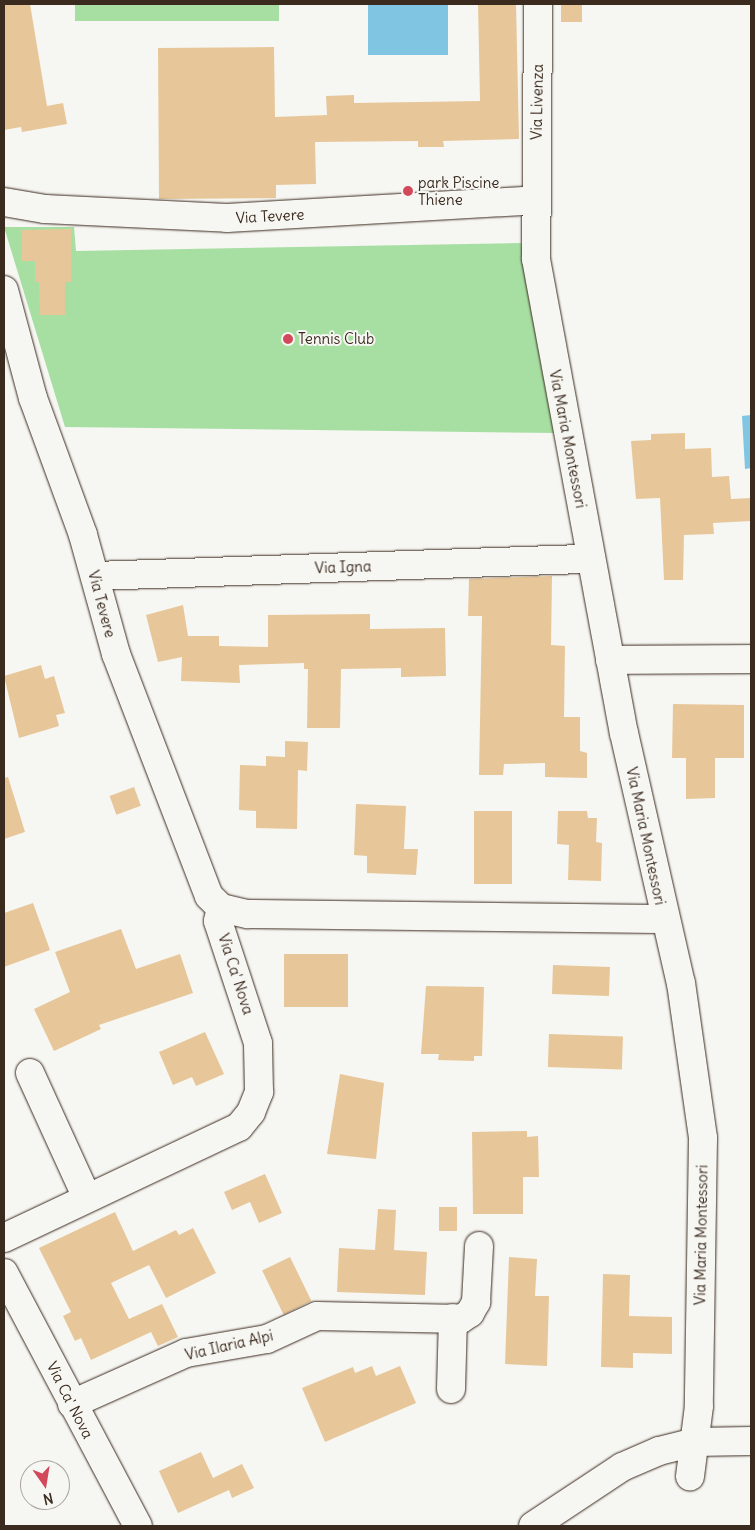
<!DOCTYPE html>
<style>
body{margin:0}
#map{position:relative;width:755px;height:1530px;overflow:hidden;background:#f6f6f2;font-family:Delius,sans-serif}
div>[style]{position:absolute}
.green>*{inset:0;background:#a7dfa3;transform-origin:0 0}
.water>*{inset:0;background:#80c5e1;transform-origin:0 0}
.building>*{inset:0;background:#e7c799;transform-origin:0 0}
.roads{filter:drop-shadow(0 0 1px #3b2a1e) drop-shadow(0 0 1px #3b2a1e)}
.minor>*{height:28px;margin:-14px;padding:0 14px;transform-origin:14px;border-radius:14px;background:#f6f6f2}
.dots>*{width:14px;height:14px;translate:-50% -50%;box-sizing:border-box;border:2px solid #f6f6f2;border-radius:50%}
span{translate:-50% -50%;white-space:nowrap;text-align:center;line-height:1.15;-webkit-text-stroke:4px #f6f6f2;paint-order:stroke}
.street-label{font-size:15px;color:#3b2a1e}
.poi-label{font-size:15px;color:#3b2a1e}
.left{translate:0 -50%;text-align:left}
.frame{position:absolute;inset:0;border:5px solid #3b2a1e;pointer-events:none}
.north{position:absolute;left:20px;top:1460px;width:50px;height:50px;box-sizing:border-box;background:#f6f6f2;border:1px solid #aba49d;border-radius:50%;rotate:167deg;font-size:14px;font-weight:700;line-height:20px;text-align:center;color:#3b2a1e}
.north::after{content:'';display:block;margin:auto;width:18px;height:22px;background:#d1495b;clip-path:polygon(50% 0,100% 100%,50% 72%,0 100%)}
</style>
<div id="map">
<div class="green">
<i style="left:75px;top:4px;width:204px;height:17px"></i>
<i style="clip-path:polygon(4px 227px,74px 227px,76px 251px,521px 243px,555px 433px,65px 427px)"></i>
</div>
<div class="water">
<i style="left:368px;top:4px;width:80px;height:51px"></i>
<i style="clip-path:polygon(751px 415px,751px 468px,745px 469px,742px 416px)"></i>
</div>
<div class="building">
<i style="clip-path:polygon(4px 4px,30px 4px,47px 106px,63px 103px,67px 124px,22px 132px,21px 127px,4px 130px)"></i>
<i style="clip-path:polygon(478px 4px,516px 4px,519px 139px,443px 141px,444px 147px,418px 147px,418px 141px,315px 142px,316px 184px,276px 185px,276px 198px,159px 199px,158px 48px,274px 47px,275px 117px,327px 115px,326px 96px,354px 95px,354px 103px,480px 101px)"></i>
<i style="left:561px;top:4px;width:21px;height:18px"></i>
<i style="clip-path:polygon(71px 229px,71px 282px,65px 282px,65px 315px,40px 315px,39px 282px,35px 282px,35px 261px,22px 261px,22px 230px)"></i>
<i style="clip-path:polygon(685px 433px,685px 449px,711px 448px,712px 477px,729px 476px,731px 499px,751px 498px,751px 521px,713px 523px,714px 534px,684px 535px,683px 580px,664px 580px,660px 498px,636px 499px,631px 441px,651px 440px,651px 434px)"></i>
<i style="clip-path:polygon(552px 576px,551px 645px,565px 646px,564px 717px,580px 717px,580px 751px,587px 753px,587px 778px,545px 777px,545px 763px,504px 764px,503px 775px,479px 775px,482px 616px,468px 616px,469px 579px)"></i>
<i style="clip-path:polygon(183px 605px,188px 636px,219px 636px,219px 646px,268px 647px,268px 615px,370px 614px,370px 629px,445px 628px,446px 676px,401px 677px,401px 668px,341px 669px,340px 728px,307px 728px,308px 669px,304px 669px,304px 663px,239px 665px,240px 683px,181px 681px,182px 657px,158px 662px,146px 615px)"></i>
<i style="clip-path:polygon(41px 665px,45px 679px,54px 676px,65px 713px,56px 715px,59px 726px,19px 738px,4px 676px)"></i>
<i style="clip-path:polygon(673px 704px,744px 705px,744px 758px,715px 758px,715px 798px,686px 799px,686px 758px,672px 758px)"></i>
<i style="clip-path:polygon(285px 741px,308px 742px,307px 771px,298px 770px,297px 829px,256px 828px,256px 811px,239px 810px,240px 765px,266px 766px,266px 756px,285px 757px)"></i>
<i style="clip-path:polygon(8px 777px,25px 832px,4px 839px,4px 778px)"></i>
<i style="left:134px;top:787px;width:20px;height:26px;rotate:70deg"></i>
<i style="clip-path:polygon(356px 804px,406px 806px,404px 849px,418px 849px,416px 875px,367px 873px,367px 856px,354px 855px)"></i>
<i style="left:474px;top:811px;width:38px;height:73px"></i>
<i style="clip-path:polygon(558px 811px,587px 811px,588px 818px,597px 818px,596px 842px,602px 843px,601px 881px,568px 880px,569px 845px,557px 844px)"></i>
<i style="clip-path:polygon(33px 903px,50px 950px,4px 967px,4px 913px)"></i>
<i style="clip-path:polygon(121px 929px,136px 969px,180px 954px,193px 993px,99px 1025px,101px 1029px,54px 1051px,34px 1009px,70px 992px,55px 952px)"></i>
<i style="left:348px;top:954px;width:53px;height:64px;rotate:90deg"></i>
<i style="left:553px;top:965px;width:57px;height:29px;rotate:2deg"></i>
<i style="clip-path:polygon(426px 986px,484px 987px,482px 1056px,474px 1056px,474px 1061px,438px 1060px,439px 1054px,421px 1054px)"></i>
<i style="clip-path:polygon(205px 1032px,224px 1074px,196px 1086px,192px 1077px,173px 1085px,159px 1052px)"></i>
<i style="left:549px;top:1034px;width:74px;height:33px;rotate:2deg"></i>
<i style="clip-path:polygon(340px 1074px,384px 1083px,376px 1159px,327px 1154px)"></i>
<i style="clip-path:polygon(527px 1131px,527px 1137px,538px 1136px,539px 1177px,523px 1177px,523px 1214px,473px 1214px,472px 1132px)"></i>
<i style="clip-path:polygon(265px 1174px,282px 1213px,259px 1223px,250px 1202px,232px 1210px,224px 1192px)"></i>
<i style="left:439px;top:1207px;width:18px;height:24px"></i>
<i style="clip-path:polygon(378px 1209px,396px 1210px,394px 1250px,427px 1252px,425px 1295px,337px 1292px,339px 1248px,375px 1250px)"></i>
<i style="clip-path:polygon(115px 1212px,133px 1251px,176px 1230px,179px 1235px,193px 1228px,216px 1273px,166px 1298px,149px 1265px,111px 1283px,129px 1319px,162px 1304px,178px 1337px,158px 1346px,151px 1332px,91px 1360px,81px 1338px,75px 1341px,63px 1316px,71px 1312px,39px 1248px)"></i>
<i style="left:290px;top:1257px;width:49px;height:31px;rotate:64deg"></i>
<i style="clip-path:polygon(509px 1257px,537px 1259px,535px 1296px,549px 1296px,547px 1366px,505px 1364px)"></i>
<i style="clip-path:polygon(603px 1274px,630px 1275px,629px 1316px,672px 1317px,672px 1354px,633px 1353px,633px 1368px,601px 1367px)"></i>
<i style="clip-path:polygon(372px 1366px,376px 1376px,400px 1366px,416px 1403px,325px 1442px,302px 1388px,353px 1367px,355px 1373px)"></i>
<i style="clip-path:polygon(201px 1452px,213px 1478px,242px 1464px,254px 1488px,232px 1498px,229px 1490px,178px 1513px,159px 1471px)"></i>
</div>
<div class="roads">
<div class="minor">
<i style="left:538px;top:4px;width:255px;rotate:90.4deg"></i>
<i style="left:536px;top:259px;width:482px;rotate:79.5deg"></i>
<i style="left:624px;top:733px;width:256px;rotate:77.2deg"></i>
<i style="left:681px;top:983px;width:157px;rotate:81.9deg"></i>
<i style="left:703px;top:1138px;width:268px;rotate:90.9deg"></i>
<i style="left:699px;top:1406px;width:71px;rotate:97.3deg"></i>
<i style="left:4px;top:202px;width:42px;rotate:9.7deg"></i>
<i style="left:45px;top:209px;width:182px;rotate:2.8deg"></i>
<i style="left:227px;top:218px;width:310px;rotate:-3.3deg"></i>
<i style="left:4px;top:290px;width:112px;rotate:75deg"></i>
<i style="left:33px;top:398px;width:146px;rotate:69.9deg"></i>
<i style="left:83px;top:535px;width:123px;rotate:74.5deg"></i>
<i style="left:116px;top:654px;width:259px;rotate:69deg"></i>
<i style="left:209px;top:896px;width:17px;rotate:45deg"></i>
<i style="left:95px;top:576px;width:496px;rotate:-2deg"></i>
<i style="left:610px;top:660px;width:141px;rotate:-0.4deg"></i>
<i style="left:221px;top:908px;width:28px;rotate:13deg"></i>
<i style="left:248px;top:914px;width:415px;rotate:0.7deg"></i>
<i style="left:30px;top:1073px;width:137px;rotate:65.5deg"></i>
<i style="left:4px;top:1238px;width:260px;rotate:-25.3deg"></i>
<i style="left:239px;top:1127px;width:19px;rotate:-51deg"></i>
<i style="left:251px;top:1112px;width:22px;rotate:-68deg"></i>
<i style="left:259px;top:1092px;width:49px;rotate:-91.2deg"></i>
<i style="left:258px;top:1043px;width:128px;rotate:-108.2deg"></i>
<i style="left:218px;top:921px;width:13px;rotate:-77deg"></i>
<i style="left:4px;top:1273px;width:286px;rotate:62.1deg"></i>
<i style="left:451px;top:1389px;width:71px;rotate:-88.4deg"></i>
<i style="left:72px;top:1404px;width:125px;rotate:-24.1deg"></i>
<i style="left:186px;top:1353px;width:82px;rotate:-9.8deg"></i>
<i style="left:267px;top:1339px;width:55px;rotate:-24.7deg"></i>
<i style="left:317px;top:1316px;width:144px;rotate:1.2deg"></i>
<i style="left:461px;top:1319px;width:11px;rotate:-34deg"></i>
<i style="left:470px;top:1313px;width:13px;rotate:-61deg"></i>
<i style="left:476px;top:1302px;width:56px;rotate:-86.9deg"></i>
<i style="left:533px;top:1526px;width:107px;rotate:-33.5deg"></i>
<i style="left:622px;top:1467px;width:40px;rotate:-23.4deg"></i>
<i style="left:659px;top:1451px;width:36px;rotate:-14deg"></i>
<i style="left:694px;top:1442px;width:57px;rotate:-1deg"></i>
</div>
</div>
<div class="dots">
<i style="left:408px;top:191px;background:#d1495b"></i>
<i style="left:288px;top:339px;background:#d1495b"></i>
</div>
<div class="street-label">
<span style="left:537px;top:102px;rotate:-89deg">Via Livenza</span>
<span style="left:270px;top:216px;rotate:-3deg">Via Tevere</span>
<span style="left:568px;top:439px;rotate:79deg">Via Maria Montessori</span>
<span style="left:343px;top:567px;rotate:-2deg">Via Igna</span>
<span style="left:102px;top:604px;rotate:75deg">Via Tevere</span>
<span style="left:646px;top:836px;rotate:78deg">Via Maria Montessori</span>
<span style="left:236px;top:974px;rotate:72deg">Via Ca' Nova</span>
<span style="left:701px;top:1235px;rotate:-89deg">Via Maria Montessori</span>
<span style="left:229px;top:1345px;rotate:-13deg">Via Ilaria Alpi</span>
<span style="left:70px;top:1400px;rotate:63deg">Via Ca' Nova</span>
</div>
<div class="poi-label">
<span class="left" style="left:418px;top:191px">park Piscine<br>Thiene</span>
<span class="left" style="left:298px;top:339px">Tennis Club</span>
</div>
<div class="frame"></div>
<div class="north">N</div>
</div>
